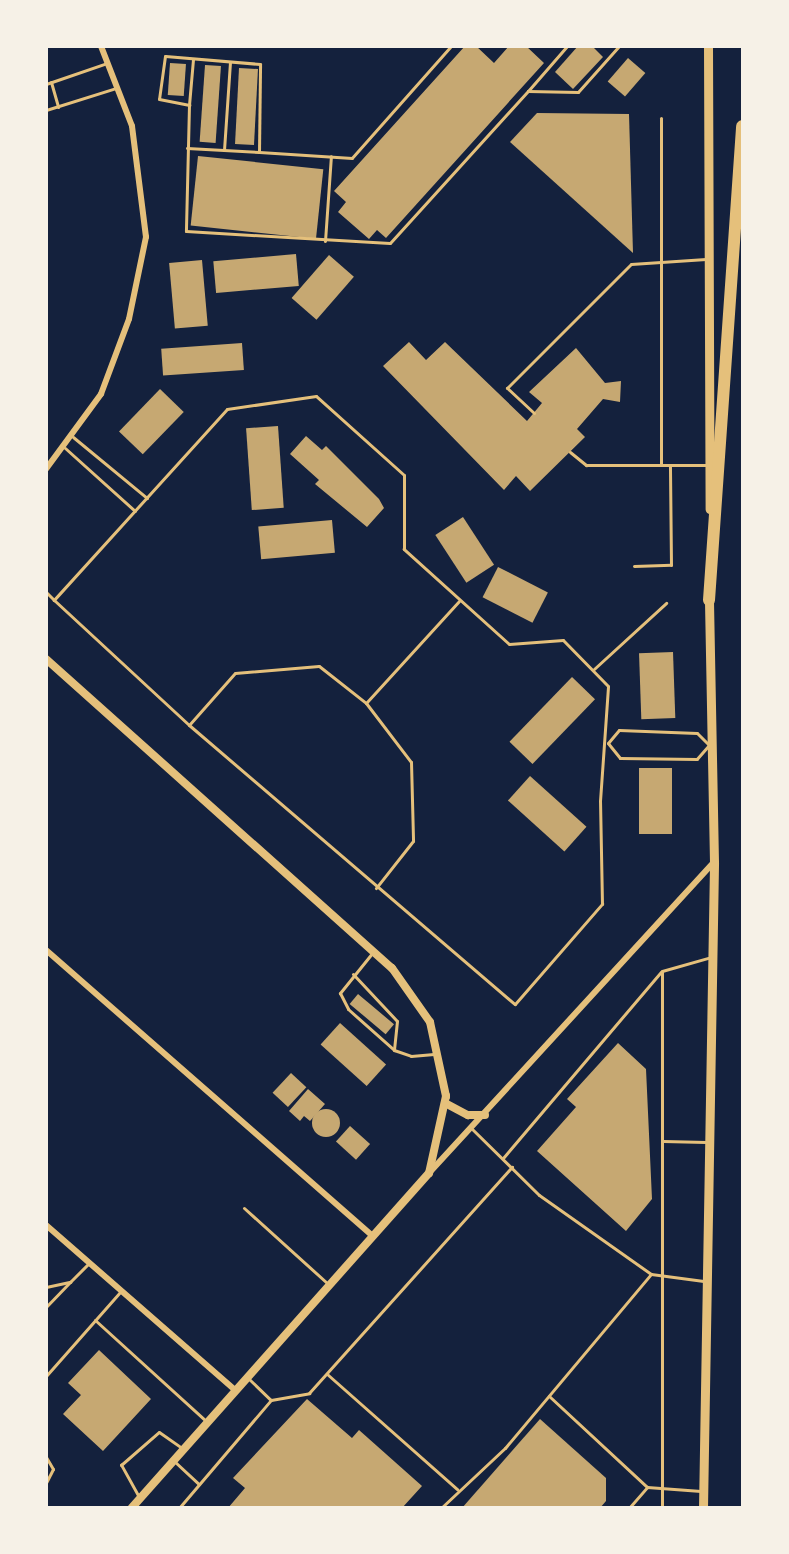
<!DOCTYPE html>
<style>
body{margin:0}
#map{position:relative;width:789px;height:1554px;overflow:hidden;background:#14213d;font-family:"Libre Baskerville",serif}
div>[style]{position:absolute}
.building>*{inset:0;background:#c6a872;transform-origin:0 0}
.round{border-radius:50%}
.service>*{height:3px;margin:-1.5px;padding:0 1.5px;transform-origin:1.5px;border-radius:1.5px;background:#e5c07b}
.minor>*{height:6px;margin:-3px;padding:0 3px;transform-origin:3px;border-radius:3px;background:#e5c07b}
.tertiary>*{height:8px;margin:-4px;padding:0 4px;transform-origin:4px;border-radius:4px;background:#e5c07b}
.secondary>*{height:9px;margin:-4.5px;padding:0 4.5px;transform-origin:4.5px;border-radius:4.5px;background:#e5c07b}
.motorway>*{height:12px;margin:-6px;padding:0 6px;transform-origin:6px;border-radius:6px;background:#e5c07b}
span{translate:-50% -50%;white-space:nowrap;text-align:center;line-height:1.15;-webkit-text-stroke:6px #f6f1e7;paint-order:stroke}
.frame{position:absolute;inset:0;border:48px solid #f6f1e7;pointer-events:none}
</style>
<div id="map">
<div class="building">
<i style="clip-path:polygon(465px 46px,476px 46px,494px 63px,509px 46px,526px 46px,544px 63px,386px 238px,377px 230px,369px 239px,338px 212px,346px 202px,334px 191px)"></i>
<i style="clip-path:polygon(578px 46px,592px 46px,603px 57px,573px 89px,555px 72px)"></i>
<i style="left:628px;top:58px;width:23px;height:31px;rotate:41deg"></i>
<i style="left:170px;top:63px;width:16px;height:32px;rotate:4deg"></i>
<i style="left:205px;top:65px;width:16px;height:77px;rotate:4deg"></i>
<i style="left:239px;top:68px;width:19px;height:76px;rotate:3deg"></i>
<i style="clip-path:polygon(537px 113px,629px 114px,633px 253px,510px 142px)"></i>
<i style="left:198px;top:156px;width:126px;height:70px;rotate:6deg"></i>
<i style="left:296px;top:254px;width:32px;height:83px;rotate:85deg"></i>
<i style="left:329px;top:255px;width:33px;height:57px;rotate:41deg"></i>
<i style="left:202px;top:260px;width:66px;height:33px;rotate:85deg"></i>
<i style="clip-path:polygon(409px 342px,426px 360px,445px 342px,527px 421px,542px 403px,529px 392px,576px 348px,605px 383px,621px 381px,620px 402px,603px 399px,577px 429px,585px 437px,530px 491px,516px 476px,504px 490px,383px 366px)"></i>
<i style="left:242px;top:343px;width:27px;height:81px;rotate:86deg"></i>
<i style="left:160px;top:389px;width:33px;height:59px;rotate:44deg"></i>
<i style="left:278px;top:426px;width:82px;height:32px;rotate:86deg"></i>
<i style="clip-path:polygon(306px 436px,322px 450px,326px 446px,379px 499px,384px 508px,367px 527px,315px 484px,319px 480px,290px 454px)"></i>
<i style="left:463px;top:517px;width:57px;height:33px;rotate:57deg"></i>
<i style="left:332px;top:520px;width:33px;height:74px;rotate:85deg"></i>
<i style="left:498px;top:567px;width:56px;height:34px;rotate:27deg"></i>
<i style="left:673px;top:652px;width:66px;height:34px;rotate:88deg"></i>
<i style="left:572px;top:677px;width:32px;height:90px;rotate:44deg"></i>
<i style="left:639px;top:768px;width:33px;height:66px"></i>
<i style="left:530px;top:776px;width:76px;height:33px;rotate:42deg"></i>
<i style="left:358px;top:994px;width:47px;height:13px;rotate:40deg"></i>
<i style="left:340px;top:1023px;width:62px;height:29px;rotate:42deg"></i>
<i style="clip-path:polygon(618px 1043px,646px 1069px,652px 1199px,626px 1231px,537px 1151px,576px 1107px,567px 1099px)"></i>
<i style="left:291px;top:1073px;width:21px;height:27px;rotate:43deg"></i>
<i style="clip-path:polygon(308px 1089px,325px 1104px,310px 1121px,304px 1116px,300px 1121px,289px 1111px)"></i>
<i class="round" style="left:312px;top:1109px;width:28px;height:28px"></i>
<i style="left:350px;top:1126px;width:27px;height:21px;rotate:42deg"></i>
<i style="clip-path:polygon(99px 1350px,151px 1399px,103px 1451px,63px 1414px,81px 1395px,68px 1383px)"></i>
<i style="clip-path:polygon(307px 1399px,352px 1438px,359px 1430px,422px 1486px,402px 1508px,228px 1508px,245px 1488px,233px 1478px)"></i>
<i style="clip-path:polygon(540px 1419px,606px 1478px,606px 1501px,600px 1508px,462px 1508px)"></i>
</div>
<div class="service">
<i style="left:451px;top:46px;width:149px;rotate:131.5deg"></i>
<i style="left:352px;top:158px;width:93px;rotate:-176.3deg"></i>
<i style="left:259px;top:152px;width:88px;rotate:-89.3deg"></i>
<i style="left:260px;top:64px;width:95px;rotate:-175.2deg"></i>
<i style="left:165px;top:56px;width:43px;rotate:97.9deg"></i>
<i style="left:159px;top:99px;width:31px;rotate:11deg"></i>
<i style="left:189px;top:105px;width:126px;rotate:91.4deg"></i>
<i style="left:186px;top:231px;width:204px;rotate:3.4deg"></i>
<i style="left:390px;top:243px;width:205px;rotate:-47.8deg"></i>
<i style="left:528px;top:91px;width:50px;rotate:1.1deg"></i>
<i style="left:578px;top:92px;width:62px;rotate:-48.3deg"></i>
<i style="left:51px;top:82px;width:26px;rotate:74deg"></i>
<i style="left:46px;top:84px;width:65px;rotate:-19deg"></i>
<i style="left:528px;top:91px;width:60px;rotate:-49.1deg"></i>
<i style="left:189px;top:105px;width:46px;rotate:-85deg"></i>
<i style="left:46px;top:110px;width:73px;rotate:-17.4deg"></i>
<i style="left:187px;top:148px;width:72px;rotate:3.2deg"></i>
<i style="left:224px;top:150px;width:88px;rotate:-86.1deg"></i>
<i style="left:325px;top:241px;width:85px;rotate:-86deg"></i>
<i style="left:534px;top:413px;width:37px;rotate:-137deg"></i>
<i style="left:507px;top:388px;width:175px;rotate:-45deg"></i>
<i style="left:631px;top:264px;width:75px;rotate:-3.8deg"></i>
<i style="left:73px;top:437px;width:96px;rotate:39.5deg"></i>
<i style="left:65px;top:448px;width:94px;rotate:42deg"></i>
<i style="left:570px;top:452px;width:21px;rotate:39deg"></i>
<i style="left:586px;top:465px;width:75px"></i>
<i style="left:661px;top:465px;width:347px;rotate:-90deg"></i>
<i style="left:661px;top:465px;width:46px"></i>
<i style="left:634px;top:566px;width:37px;rotate:-2deg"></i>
<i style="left:671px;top:565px;width:100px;rotate:-90.6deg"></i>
<i style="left:46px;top:592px;width:11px;rotate:45deg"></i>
<i style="left:54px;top:600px;width:184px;rotate:42.8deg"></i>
<i style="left:189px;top:725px;width:429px;rotate:40.6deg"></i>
<i style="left:515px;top:1004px;width:133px;rotate:-49deg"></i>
<i style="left:602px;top:904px;width:103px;rotate:-91.1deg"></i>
<i style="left:600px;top:801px;width:115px;rotate:-86deg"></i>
<i style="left:608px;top:686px;width:64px;rotate:-134.4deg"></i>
<i style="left:563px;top:640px;width:54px;rotate:175.8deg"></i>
<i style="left:509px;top:644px;width:142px;rotate:-137.9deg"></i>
<i style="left:404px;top:549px;width:74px;rotate:-90deg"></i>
<i style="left:404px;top:475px;width:118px;rotate:-138.1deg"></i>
<i style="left:316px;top:396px;width:90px;rotate:171.7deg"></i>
<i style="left:227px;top:409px;width:258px;rotate:132.2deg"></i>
<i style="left:594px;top:669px;width:98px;rotate:-42.5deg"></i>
<i style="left:366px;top:703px;width:138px;rotate:-47.6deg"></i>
<i style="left:189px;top:725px;width:69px;rotate:-48.5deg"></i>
<i style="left:235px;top:673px;width:84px;rotate:-4.8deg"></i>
<i style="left:319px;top:666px;width:60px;rotate:38.2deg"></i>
<i style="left:366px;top:703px;width:74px;rotate:52.7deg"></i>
<i style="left:411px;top:762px;width:79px;rotate:88.5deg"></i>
<i style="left:413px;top:841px;width:60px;rotate:128.2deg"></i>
<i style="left:619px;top:730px;width:78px;rotate:2.2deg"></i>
<i style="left:697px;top:733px;width:17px;rotate:45deg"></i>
<i style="left:709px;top:745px;width:18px;rotate:131deg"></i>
<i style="left:697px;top:759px;width:77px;rotate:-179.3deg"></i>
<i style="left:620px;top:758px;width:19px;rotate:-129deg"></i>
<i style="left:608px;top:743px;width:17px;rotate:-50deg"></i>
<i style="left:373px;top:952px;width:53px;rotate:128.8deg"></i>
<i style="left:340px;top:993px;width:18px;rotate:63deg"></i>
<i style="left:348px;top:1009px;width:62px;rotate:41.7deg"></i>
<i style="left:394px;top:1050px;width:18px;rotate:19deg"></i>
<i style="left:411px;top:1056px;width:23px;rotate:-5deg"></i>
<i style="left:353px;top:974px;width:64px;rotate:46.9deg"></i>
<i style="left:397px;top:1021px;width:29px;rotate:96deg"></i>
<i style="left:663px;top:1141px;width:43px;rotate:1.3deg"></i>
<i style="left:503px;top:1158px;width:244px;rotate:-49.7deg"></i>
<i style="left:244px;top:1208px;width:113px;rotate:42.1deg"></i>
<i style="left:651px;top:1274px;width:53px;rotate:7.5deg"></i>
<i style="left:70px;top:1282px;width:27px;rotate:-45deg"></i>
<i style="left:46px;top:1287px;width:25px;rotate:-12deg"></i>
<i style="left:70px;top:1282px;width:35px;rotate:134deg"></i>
<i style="left:95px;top:1320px;width:151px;rotate:42.3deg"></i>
<i style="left:327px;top:1374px;width:174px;rotate:41.5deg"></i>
<i style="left:46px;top:1376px;width:113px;rotate:-48.6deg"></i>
<i style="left:249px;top:1379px;width:30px;rotate:44deg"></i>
<i style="left:549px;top:1396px;width:134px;rotate:42.9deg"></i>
<i style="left:647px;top:1487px;width:54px;rotate:4.2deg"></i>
<i style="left:46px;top:1457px;width:14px;rotate:60deg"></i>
<i style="left:53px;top:1469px;width:16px;rotate:117deg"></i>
<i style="left:174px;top:1461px;width:34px;rotate:43deg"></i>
<i style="left:139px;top:1497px;width:37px;rotate:-119deg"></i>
<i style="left:121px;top:1465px;width:50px;rotate:-41deg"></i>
<i style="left:159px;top:1432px;width:29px;rotate:35deg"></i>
<i style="left:179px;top:1508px;width:142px;rotate:-49.6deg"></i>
<i style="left:271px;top:1400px;width:39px;rotate:-10deg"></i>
<i style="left:309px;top:1393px;width:304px;rotate:-48.1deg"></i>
<i style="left:441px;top:1508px;width:88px;rotate:-43.2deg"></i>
<i style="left:505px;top:1448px;width:227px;rotate:-50deg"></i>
<i style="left:651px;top:1274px;width:137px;rotate:-144.8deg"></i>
<i style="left:539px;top:1195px;width:94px;rotate:-135.4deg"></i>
<i style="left:629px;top:1508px;width:28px;rotate:-49deg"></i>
<i style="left:662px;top:1508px;width:537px;rotate:-90deg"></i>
<i style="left:662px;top:971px;width:48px;rotate:-15.8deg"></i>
</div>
<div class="minor">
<i style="left:46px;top:469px;width:93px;rotate:-53.7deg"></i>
<i style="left:101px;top:394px;width:80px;rotate:-69.5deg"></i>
<i style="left:129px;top:319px;width:84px;rotate:-78.3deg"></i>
<i style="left:146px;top:237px;width:112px;rotate:-97.2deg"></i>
<i style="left:132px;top:126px;width:86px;rotate:-111.2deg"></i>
<i style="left:46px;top:950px;width:433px;rotate:41.2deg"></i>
<i style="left:430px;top:1172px;width:420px;rotate:-47.5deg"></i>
<i style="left:46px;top:1225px;width:252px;rotate:41.1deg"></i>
</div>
<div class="tertiary">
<i style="left:46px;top:659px;width:464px;rotate:41.8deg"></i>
<i style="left:392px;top:968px;width:66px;rotate:54.9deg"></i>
<i style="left:430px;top:1022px;width:76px;rotate:77.8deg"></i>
<i style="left:446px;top:1096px;width:79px;rotate:102.4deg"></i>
<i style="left:429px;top:1173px;width:448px;rotate:131.6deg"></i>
<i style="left:445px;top:1103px;width:26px;rotate:28deg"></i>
<i style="left:468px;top:1115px;width:17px"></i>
</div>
<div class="secondary">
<i style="left:708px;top:46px;width:463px;rotate:89.8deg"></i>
<i style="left:703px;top:1508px;width:646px;rotate:-89.02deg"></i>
<i style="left:714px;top:862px;width:267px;rotate:-91.1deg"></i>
</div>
<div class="motorway">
<i style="left:709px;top:600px;width:475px;rotate:-86deg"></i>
</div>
<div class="frame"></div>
</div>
